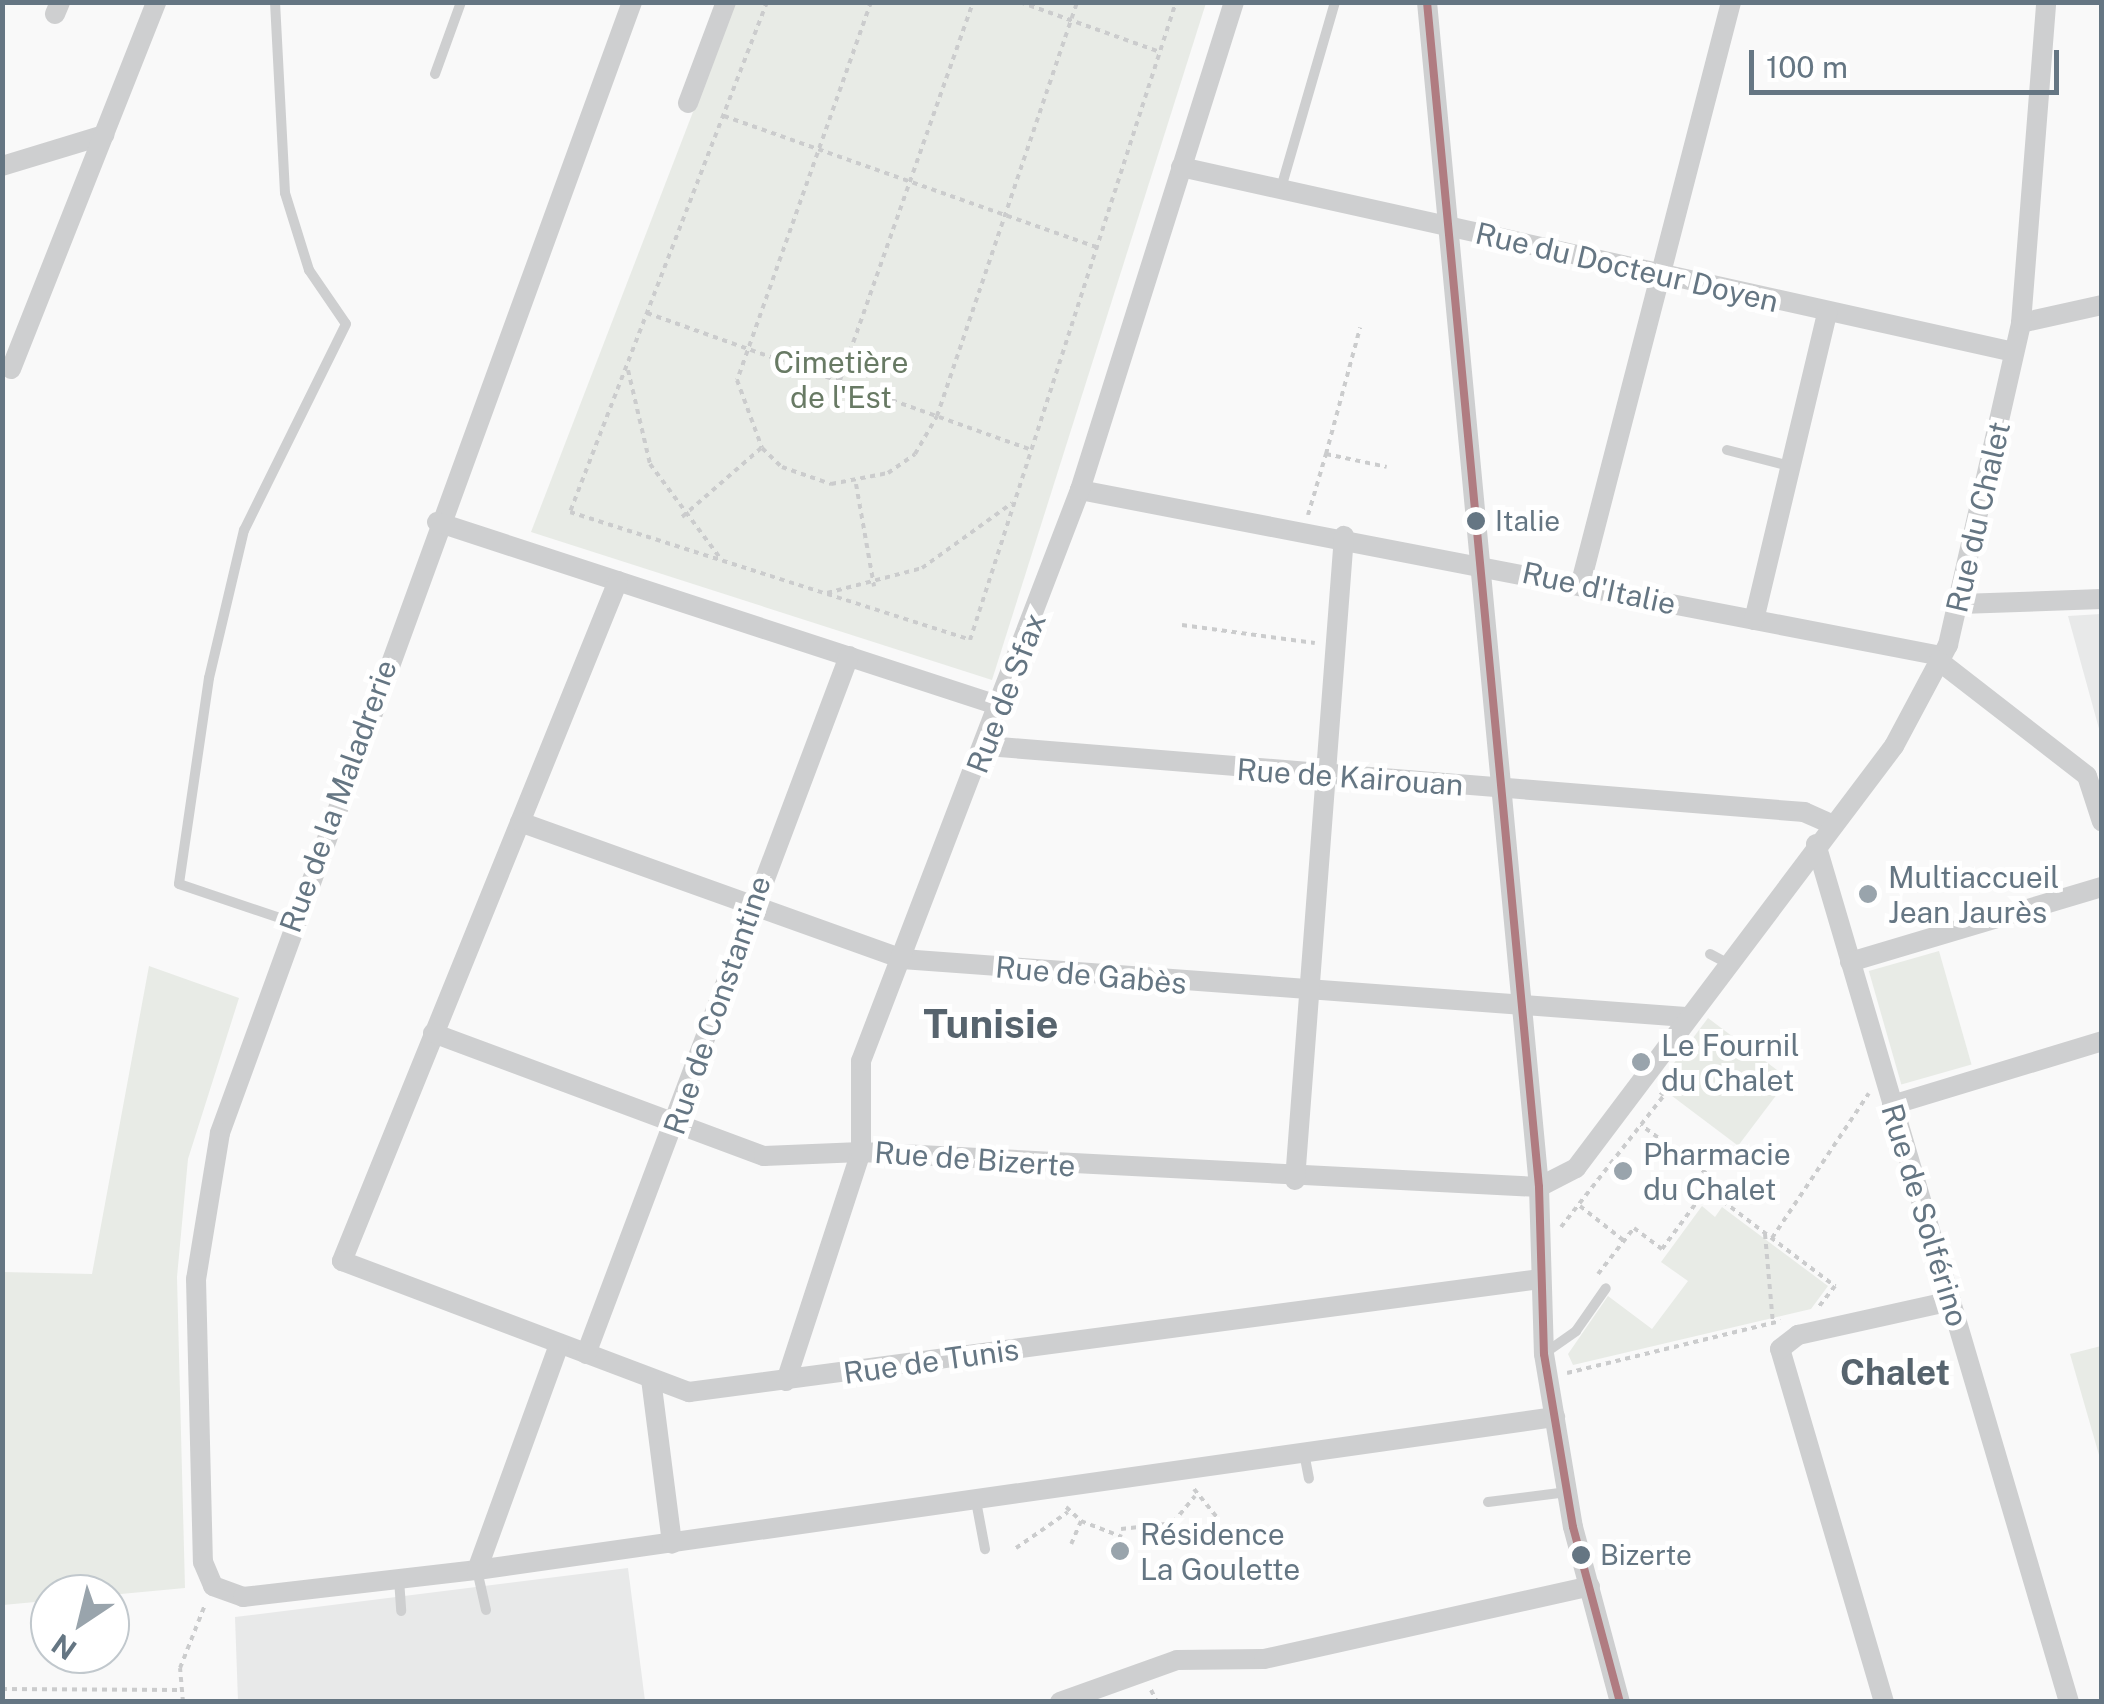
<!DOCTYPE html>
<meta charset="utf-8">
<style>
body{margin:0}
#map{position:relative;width:2104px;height:1704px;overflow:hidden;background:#f9f9f9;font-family:"Public Sans",sans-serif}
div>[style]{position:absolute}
.built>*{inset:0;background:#e8e9e9}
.green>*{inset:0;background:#e8ebe6;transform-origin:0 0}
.path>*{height:4px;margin-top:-2px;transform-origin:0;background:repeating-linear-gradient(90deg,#cbcccd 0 5px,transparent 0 10px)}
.service>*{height:10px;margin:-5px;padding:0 5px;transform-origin:5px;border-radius:5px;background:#cecfd0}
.minor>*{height:20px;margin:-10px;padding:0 10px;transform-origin:10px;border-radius:10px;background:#cecfd0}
.bus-1>*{height:8px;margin:-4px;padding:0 4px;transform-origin:4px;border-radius:4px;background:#b07c81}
.dots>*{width:28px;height:28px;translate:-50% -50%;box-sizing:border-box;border:5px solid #fff;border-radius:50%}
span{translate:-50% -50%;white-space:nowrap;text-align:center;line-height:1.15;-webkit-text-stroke:10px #fff;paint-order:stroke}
.bus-label{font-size:28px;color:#657683}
.left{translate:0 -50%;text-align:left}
.street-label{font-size:30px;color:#657683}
.park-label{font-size:30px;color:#687a64}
.poi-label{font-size:30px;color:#657683}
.quarter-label{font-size:35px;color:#57646e;font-weight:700}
.district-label{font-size:40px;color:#57646e;font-weight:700}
.frame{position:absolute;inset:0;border:5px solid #657683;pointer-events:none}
.north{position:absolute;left:30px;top:1574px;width:100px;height:100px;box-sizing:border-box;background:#fff;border:2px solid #c1c8cd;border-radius:50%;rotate:215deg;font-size:28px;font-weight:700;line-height:40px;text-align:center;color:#657683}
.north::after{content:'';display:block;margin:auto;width:35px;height:45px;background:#99a4ac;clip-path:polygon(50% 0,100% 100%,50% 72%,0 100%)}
.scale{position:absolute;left:1749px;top:50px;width:310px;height:45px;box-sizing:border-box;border:5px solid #657683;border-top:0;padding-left:12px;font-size:30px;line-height:35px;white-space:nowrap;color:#657683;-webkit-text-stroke:8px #fff;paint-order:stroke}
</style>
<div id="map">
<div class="built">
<i style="clip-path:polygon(2101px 614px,2102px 614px,2101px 736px,2068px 616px)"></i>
<i style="clip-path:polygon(628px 1568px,645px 1701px,238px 1701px,235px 1617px)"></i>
</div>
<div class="green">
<i style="clip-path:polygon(735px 3px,1206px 3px,992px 680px,531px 532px)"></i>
<i style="left:1939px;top:951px;width:118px;height:73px;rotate:74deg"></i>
<i style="clip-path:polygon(149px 966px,239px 998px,188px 1159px,177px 1277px,185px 1588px,3px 1605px,3px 1272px,92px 1274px)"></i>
<i style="left:1708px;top:1018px;width:101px;height:84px;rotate:37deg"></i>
<i style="clip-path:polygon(1702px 1206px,1715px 1217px,1722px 1207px,1828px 1286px,1811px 1309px,1573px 1365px,1568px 1354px,1608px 1296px,1652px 1329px,1688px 1281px,1661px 1262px)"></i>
<i style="clip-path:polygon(2101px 1346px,2102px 1346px,2101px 1462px,2070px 1354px)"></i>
</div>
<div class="path">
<i style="left:767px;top:2px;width:547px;rotate:111.12deg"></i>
<i style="left:570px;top:512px;width:420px;rotate:17.7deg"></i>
<i style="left:970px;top:640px;width:670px;rotate:-72.11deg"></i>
<i style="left:871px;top:2px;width:401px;rotate:109.5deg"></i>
<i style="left:737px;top:380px;width:72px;rotate:69.8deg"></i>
<i style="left:762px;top:448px;width:28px;rotate:44deg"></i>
<i style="left:782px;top:467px;width:52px;rotate:19.1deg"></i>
<i style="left:831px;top:484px;width:58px;rotate:-10.9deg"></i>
<i style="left:888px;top:473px;width:33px;rotate:-35deg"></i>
<i style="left:915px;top:454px;width:44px;rotate:-59.9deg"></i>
<i style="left:937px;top:416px;width:437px;rotate:-71.3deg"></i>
<i style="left:1020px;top:2px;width:149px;rotate:19.7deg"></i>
<i style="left:724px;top:116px;width:395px;rotate:19.4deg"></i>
<i style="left:647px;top:313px;width:409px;rotate:19.6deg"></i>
<i style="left:628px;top:370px;width:97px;rotate:76.8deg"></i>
<i style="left:650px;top:464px;width:117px;rotate:53.3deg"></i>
<i style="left:840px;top:380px;width:401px;rotate:-70.6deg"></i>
<i style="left:1326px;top:454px;width:131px;rotate:-74.9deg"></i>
<i style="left:856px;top:484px;width:104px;rotate:80deg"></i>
<i style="left:1308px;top:515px;width:64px;rotate:-73.6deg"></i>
<i style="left:1326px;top:454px;width:62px;rotate:12deg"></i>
<i style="left:682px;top:517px;width:105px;rotate:-41.1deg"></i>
<i style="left:827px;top:593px;width:98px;rotate:-14.7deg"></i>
<i style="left:922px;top:568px;width:111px;rotate:-35.8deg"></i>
<i style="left:1182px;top:625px;width:134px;rotate:7.7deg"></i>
<i style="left:1707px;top:1189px;width:161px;rotate:37.2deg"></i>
<i style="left:1835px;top:1286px;width:29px;rotate:128deg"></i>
<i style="left:1580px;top:1206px;width:55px;rotate:38.3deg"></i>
<i style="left:1561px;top:1227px;width:167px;rotate:-52deg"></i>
<i style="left:1664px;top:1095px;width:9px;rotate:-144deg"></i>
<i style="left:1765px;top:1234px;width:89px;rotate:84.9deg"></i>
<i style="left:1772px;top:1238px;width:174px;rotate:-56.2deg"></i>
<i style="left:1598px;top:1274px;width:58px;rotate:-52deg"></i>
<i style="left:1634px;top:1228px;width:35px;rotate:37deg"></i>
<i style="left:1662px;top:1249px;width:87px;rotate:-53.4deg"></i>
<i style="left:1714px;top:1179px;width:91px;rotate:-143.5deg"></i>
<i style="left:1567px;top:1373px;width:220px;rotate:-13.7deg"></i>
<i style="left:1194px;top:1489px;width:38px;rotate:51deg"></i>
<i style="left:1066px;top:1507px;width:21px;rotate:43deg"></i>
<i style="left:1081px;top:1521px;width:25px;rotate:113deg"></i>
<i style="left:1081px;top:1521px;width:44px;rotate:21.3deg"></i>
<i style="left:1121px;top:1529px;width:45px;rotate:-6.3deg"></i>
<i style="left:1167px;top:1530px;width:44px;rotate:-50.5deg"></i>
<i style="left:1016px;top:1548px;width:63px;rotate:-34.7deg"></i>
<i style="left:2px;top:1689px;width:180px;rotate:0.3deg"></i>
<i style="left:1151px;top:1690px;width:13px;rotate:63deg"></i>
<i style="left:183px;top:1702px;width:34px;rotate:-95deg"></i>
<i style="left:180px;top:1668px;width:68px;rotate:-68.4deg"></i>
</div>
<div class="service">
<i style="left:275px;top:2px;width:191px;rotate:87deg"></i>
<i style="left:285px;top:193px;width:81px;rotate:72.7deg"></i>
<i style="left:309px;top:270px;width:65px;rotate:55.6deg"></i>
<i style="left:346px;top:324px;width:230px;rotate:116.3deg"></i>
<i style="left:244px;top:530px;width:152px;rotate:103.3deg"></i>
<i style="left:209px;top:678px;width:208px;rotate:98.3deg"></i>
<i style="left:179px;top:884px;width:119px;rotate:18.6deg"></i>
<i style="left:435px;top:74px;width:77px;rotate:-70.1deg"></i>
<i style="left:1281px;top:188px;width:194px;rotate:-73.8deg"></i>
<i style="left:1727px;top:450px;width:65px;rotate:14.3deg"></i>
<i style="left:1710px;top:954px;width:19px;rotate:28deg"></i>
<i style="left:1545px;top:1353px;width:38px;rotate:-35deg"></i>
<i style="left:1576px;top:1331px;width:52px;rotate:-55.1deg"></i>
<i style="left:1304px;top:1453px;width:26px;rotate:79deg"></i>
<i style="left:976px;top:1501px;width:49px;rotate:79.4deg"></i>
<i style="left:1488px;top:1502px;width:80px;rotate:-7.2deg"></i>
<i style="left:477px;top:1570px;width:41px;rotate:77.3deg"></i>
<i style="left:399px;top:1579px;width:32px;rotate:86deg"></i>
</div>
<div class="minor">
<i style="left:632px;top:2px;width:1204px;rotate:110.02deg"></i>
<i style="left:220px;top:1133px;width:148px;rotate:99.3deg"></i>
<i style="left:196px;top:1279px;width:283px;rotate:88.6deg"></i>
<i style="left:203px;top:1562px;width:26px;rotate:67deg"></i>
<i style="left:213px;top:1586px;width:32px;rotate:20deg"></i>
<i style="left:243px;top:1597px;width:236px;rotate:-6.6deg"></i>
<i style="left:477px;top:1570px;width:1089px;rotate:-8.08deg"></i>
<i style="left:1427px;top:2px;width:1190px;rotate:84.6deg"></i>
<i style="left:1539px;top:1187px;width:167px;rotate:88.3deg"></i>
<i style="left:1544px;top:1354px;width:175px;rotate:80.5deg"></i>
<i style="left:1573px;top:1527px;width:181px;rotate:75deg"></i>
<i style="left:55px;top:14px;width:13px;rotate:-67deg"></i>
<i style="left:688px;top:103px;width:108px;rotate:-69.4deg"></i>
<i style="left:2px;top:166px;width:107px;rotate:-16.9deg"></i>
<i style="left:1181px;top:167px;width:853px;rotate:12.52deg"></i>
<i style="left:2021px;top:323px;width:83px;rotate:-12.5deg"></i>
<i style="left:11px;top:369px;width:395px;rotate:-68.4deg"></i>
<i style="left:1080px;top:490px;width:877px;rotate:10.91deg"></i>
<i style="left:437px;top:522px;width:595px;rotate:18.1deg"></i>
<i style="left:618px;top:581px;width:734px;rotate:112.09deg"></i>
<i style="left:342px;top:1261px;width:371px;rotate:20.7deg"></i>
<i style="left:689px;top:1392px;width:858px;rotate:-7.56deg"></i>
<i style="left:1580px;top:586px;width:603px;rotate:-75.5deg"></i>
<i style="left:1960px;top:604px;width:142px;rotate:-2deg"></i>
<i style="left:1754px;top:620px;width:316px;rotate:-76.6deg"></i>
<i style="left:1939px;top:661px;width:187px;rotate:37.8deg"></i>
<i style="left:2087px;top:776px;width:48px;rotate:71.9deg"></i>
<i style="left:987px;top:746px;width:820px;rotate:4.62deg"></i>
<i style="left:1804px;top:812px;width:30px;rotate:24deg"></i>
<i style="left:520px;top:822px;width:406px;rotate:19.7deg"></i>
<i style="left:902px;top:959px;width:786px;rotate:4.23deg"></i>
<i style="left:1816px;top:844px;width:895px;rotate:73.57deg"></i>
<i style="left:1850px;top:962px;width:263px;rotate:-16.6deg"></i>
<i style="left:433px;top:1033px;width:353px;rotate:20.4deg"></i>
<i style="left:764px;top:1156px;width:97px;rotate:-2.4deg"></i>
<i style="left:861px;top:1152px;width:679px;rotate:2.96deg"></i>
<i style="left:1539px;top:1187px;width:42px;rotate:-27.2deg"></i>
<i style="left:1576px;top:1168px;width:528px;rotate:-53deg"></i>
<i style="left:1894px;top:746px;width:115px;rotate:-61.9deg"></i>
<i style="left:1948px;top:645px;width:330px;rotate:-77.2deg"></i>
<i style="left:2021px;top:323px;width:322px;rotate:-85.5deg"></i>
<i style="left:1892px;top:1105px;width:220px;rotate:-16.9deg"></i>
<i style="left:1295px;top:1180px;width:646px;rotate:-85.65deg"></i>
<i style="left:586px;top:1354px;width:746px;rotate:-69.35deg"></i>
<i style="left:651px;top:1379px;width:166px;rotate:82.7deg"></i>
<i style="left:786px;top:1381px;width:241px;rotate:-71.9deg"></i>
<i style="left:861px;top:1152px;width:91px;rotate:-90deg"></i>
<i style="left:861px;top:1061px;width:612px;rotate:-69.02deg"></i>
<i style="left:1080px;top:490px;width:512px;rotate:-72.49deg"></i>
<i style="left:477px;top:1570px;width:239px;rotate:-70deg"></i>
<i style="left:1060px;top:1702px;width:124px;rotate:-19.7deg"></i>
<i style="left:1177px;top:1660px;width:87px;rotate:-0.7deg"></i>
<i style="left:1264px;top:1659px;width:334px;rotate:-12.6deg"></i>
<i style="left:1884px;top:1702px;width:368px;rotate:-106.4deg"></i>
<i style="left:1780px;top:1349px;width:23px;rotate:-38deg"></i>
<i style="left:1798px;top:1335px;width:157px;rotate:-12.5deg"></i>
</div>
<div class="bus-1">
<i style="left:1427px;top:2px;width:1190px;rotate:84.6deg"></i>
<i style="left:1539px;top:1187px;width:167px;rotate:88.3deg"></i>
<i style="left:1544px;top:1354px;width:175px;rotate:80.5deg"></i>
<i style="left:1573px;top:1527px;width:181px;rotate:75deg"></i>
</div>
<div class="dots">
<i style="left:1476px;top:521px;background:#657683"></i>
<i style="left:1868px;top:894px;background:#99a4ac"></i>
<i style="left:1641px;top:1062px;background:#99a4ac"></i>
<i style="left:1623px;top:1171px;background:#99a4ac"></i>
<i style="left:1120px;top:1551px;background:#99a4ac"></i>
<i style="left:1581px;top:1555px;background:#657683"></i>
</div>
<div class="bus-label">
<span class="left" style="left:1495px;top:521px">Italie</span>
<span class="left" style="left:1600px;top:1555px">Bizerte</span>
</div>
<div class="street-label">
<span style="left:1627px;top:267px;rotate:13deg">Rue du Docteur Doyen</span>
<span style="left:1978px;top:517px;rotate:-77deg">Rue du Chalet</span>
<span style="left:1599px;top:588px;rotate:12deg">Rue d'Italie</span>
<span style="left:1006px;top:693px;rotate:-69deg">Rue de Sfax</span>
<span style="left:1350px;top:777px;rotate:4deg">Rue de Kairouan</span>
<span style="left:338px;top:796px;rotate:-70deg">Rue de la Maladrerie</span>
<span style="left:1091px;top:975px;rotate:5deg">Rue de Gabès</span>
<span style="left:717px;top:1005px;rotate:-71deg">Rue de Constantine</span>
<span style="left:975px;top:1159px;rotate:4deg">Rue de Bizerte</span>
<span style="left:1925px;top:1215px;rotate:73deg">Rue de Solférino</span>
<span style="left:931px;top:1361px;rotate:-8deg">Rue de Tunis</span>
</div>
<div class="park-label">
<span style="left:841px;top:379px">Cimetière<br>de l'Est</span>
</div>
<div class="poi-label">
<span class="left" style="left:1888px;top:894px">Multiaccueil<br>Jean Jaurès</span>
<span class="left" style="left:1661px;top:1062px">Le Fournil<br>du Chalet</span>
<span class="left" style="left:1643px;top:1171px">Pharmacie<br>du Chalet</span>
<span class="left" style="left:1140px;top:1551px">Résidence<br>La Goulette</span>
</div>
<div class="quarter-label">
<span style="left:1895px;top:1373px">Chalet</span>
</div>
<div class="district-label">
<span style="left:991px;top:1024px">Tunisie</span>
</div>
<div class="frame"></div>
<div class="north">N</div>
<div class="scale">100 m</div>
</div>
